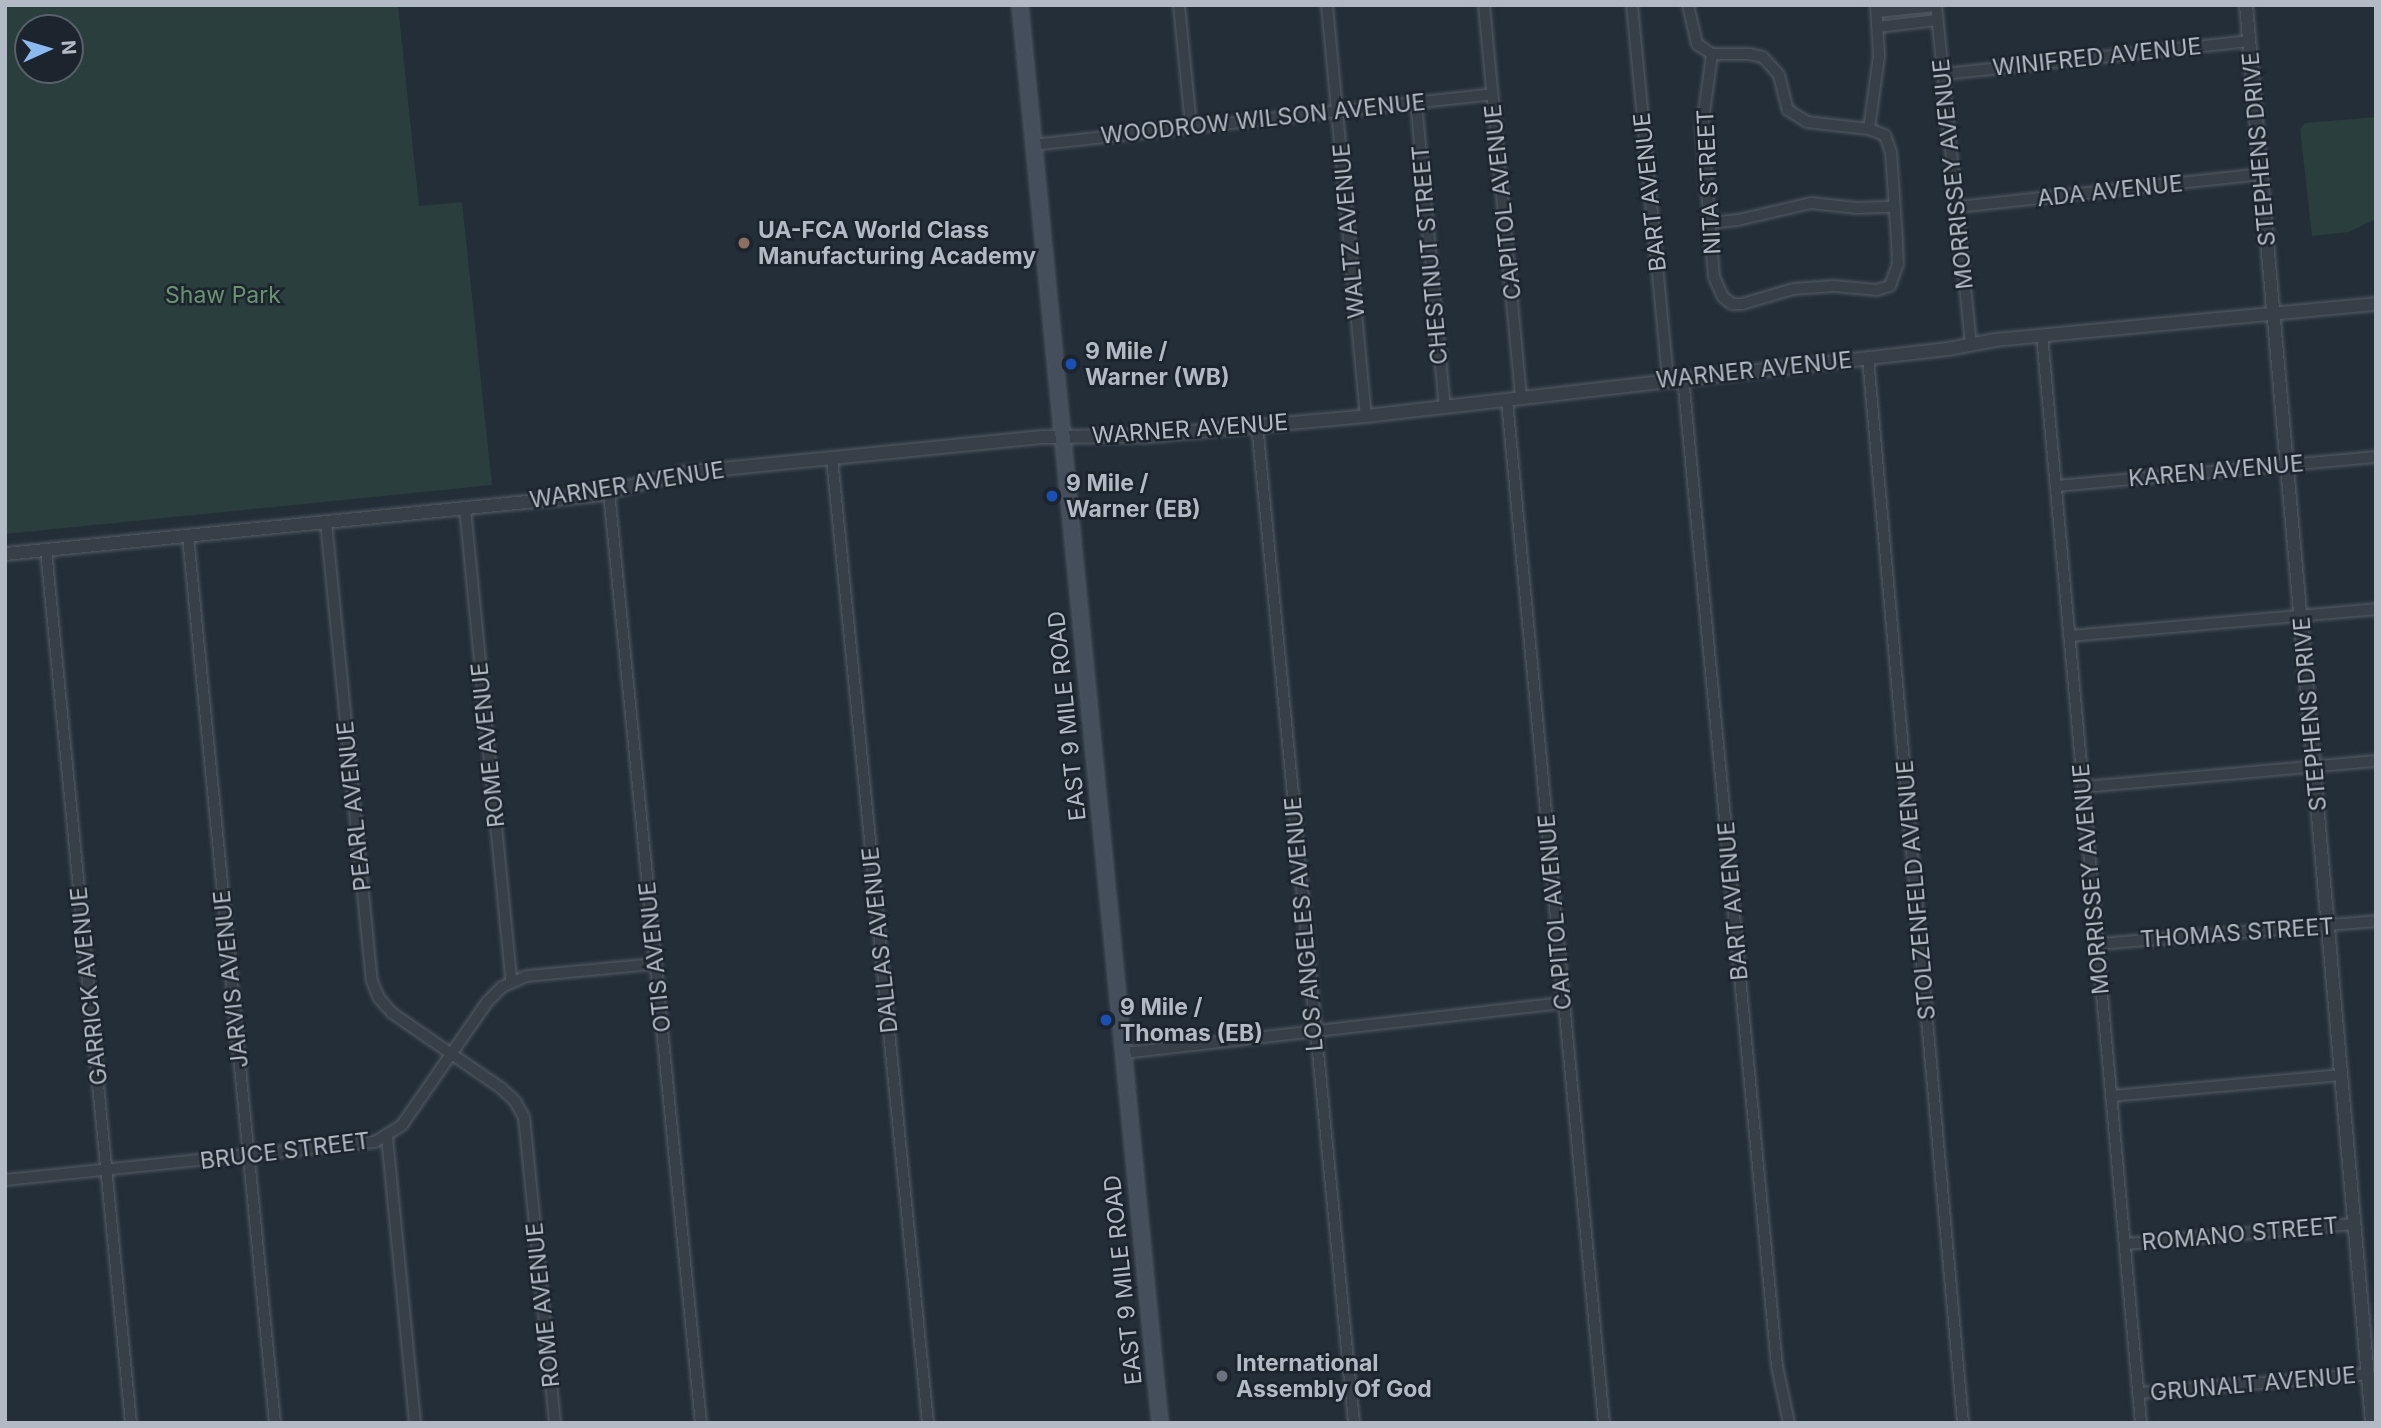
<!DOCTYPE html>
<style>
body{margin:0}
#map{position:relative;width:2381px;height:1428px;overflow:hidden;background:#232e38;font-family:Inter,sans-serif}
div>[style]{position:absolute}
.green>*{inset:0;background:#293e3d}
.roads{filter:drop-shadow(0 0 2px #555d67) drop-shadow(0 0 2px #555d67)}
.minor>*{height:10px;margin:-5px;padding:0 5px;transform-origin:5px;border-radius:5px;background:#373f49}
.tertiary>*{height:12px;margin:-6px;padding:0 6px;transform-origin:6px;border-radius:6px;background:#373f49}
.secondary>*{height:14px;margin:-7px;padding:0 7px;transform-origin:7px;border-radius:7px;background:#454f5c}
.dots>*{width:19px;height:19px;translate:-50% -50%;box-sizing:border-box;border:4px solid #1c242e;border-radius:50%}
span{translate:-50% -50%;white-space:nowrap;text-align:center;line-height:1.15;-webkit-text-stroke:5px #1c242e;paint-order:stroke}
.street-label{font-size:23px;color:#b2bac5}
.poi-label{font-size:23px;color:#b2bac5;font-weight:700}
.left{translate:0 -50%;text-align:left}
.park-label{font-size:23px;color:#6a9471}
.frame{position:absolute;inset:0;border:7px solid #b2bac5;pointer-events:none}
.north{position:absolute;left:14px;top:14px;width:70px;height:70px;box-sizing:border-box;background:#1c242e;border:2px solid #58606a;border-radius:50%;rotate:86deg;font-size:19px;font-weight:700;line-height:28px;text-align:center;color:#b2bac5}
.north::after{content:'';display:block;margin:auto;width:24px;height:32px;background:#8cb9f0;clip-path:polygon(50% 0,100% 100%,50% 72%,0 100%)}
</style>
<div id="map">
<div class="green">
<i style="clip-path:polygon(evenodd,5px 5px,398px 5px,419px 206px,462px 202px,492px 485px,5px 534px,5px 5px,28px 28px,70px 28px,70px 70px,28px 70px,28px 28px)"></i>
<i style="clip-path:polygon(2376px 117px,2376px 219px,2349px 232px,2312px 236px,2300px 129px,2305px 123px)"></i>
</div>
<div class="roads">
<div class="minor">
<i style="left:1179px;top:5px;width:122px;rotate:84.3deg"></i>
<i style="left:1327px;top:5px;width:413px;rotate:84.6deg"></i>
<i style="left:1484px;top:5px;width:396px;rotate:84.6deg"></i>
<i style="left:1632px;top:5px;width:376px;rotate:84.5deg"></i>
<i style="left:1688px;top:5px;width:40px;rotate:77deg"></i>
<i style="left:1697px;top:44px;width:18px;rotate:34deg"></i>
<i style="left:1936px;top:5px;width:340px;rotate:84.1deg"></i>
<i style="left:1877px;top:12px;width:59px;rotate:-5.8deg"></i>
<i style="left:1878px;top:27px;width:59px;rotate:-6.8deg"></i>
<i style="left:1712px;top:54px;width:37px"></i>
<i style="left:1749px;top:54px;width:14px;rotate:12deg"></i>
<i style="left:1763px;top:57px;width:24px;rotate:48deg"></i>
<i style="left:1779px;top:75px;width:36px;rotate:76deg"></i>
<i style="left:1788px;top:110px;width:22px;rotate:32deg"></i>
<i style="left:1807px;top:122px;width:62px;rotate:6.4deg"></i>
<i style="left:1869px;top:129px;width:17px;rotate:21deg"></i>
<i style="left:1885px;top:135px;width:18px;rotate:71deg"></i>
<i style="left:1891px;top:152px;width:88px;rotate:86.1deg"></i>
<i style="left:1897px;top:240px;width:24px;rotate:88deg"></i>
<i style="left:1898px;top:264px;width:23px;rotate:110deg"></i>
<i style="left:1890px;top:286px;width:14px;rotate:163deg"></i>
<i style="left:1877px;top:290px;width:43px;rotate:-174.7deg"></i>
<i style="left:1834px;top:286px;width:41px;rotate:175.8deg"></i>
<i style="left:1793px;top:289px;width:53px;rotate:163.6deg"></i>
<i style="left:1742px;top:304px;width:10px;rotate:180deg"></i>
<i style="left:1732px;top:304px;width:11px;rotate:-142deg"></i>
<i style="left:1723px;top:297px;width:22px;rotate:-114deg"></i>
<i style="left:1714px;top:277px;width:149px;rotate:-94.6deg"></i>
<i style="left:1702px;top:128px;width:75px;rotate:-82.3deg"></i>
<i style="left:1945px;top:74px;width:306px;rotate:-6.2deg"></i>
<i style="left:1416px;top:102px;width:307px;rotate:84.6deg"></i>
<i style="left:1869px;top:129px;width:74px;rotate:-82.2deg"></i>
<i style="left:1879px;top:56px;width:51px;rotate:-93.4deg"></i>
<i style="left:1033px;top:145px;width:462px;rotate:-6.3deg"></i>
<i style="left:1958px;top:207px;width:306px;rotate:-6.2deg"></i>
<i style="left:1709px;top:223px;width:29px;rotate:-6deg"></i>
<i style="left:1738px;top:220px;width:75px;rotate:-13.1deg"></i>
<i style="left:1811px;top:203px;width:46px;rotate:6.2deg"></i>
<i style="left:1857px;top:208px;width:36px;rotate:-2deg"></i>
<i style="left:2042px;top:335px;width:1092px;rotate:84.8deg"></i>
<i style="left:1868px;top:358px;width:1069px;rotate:84.9deg"></i>
<i style="left:1683px;top:377px;width:993px;rotate:84.57deg"></i>
<i style="left:1777px;top:1366px;width:58px;rotate:78.1deg"></i>
<i style="left:1507px;top:401px;width:1027px;rotate:84.58deg"></i>
<i style="left:1257px;top:424px;width:1004px;rotate:84.45deg"></i>
<i style="left:832px;top:458px;width:970px;rotate:84.32deg"></i>
<i style="left:2056px;top:486px;width:321px;rotate:-5.2deg"></i>
<i style="left:609px;top:492px;width:936px;rotate:84.36deg"></i>
<i style="left:465px;top:508px;width:475px;rotate:84.4deg"></i>
<i style="left:326px;top:522px;width:461px;rotate:84.3deg"></i>
<i style="left:372px;top:981px;width:18px;rotate:68deg"></i>
<i style="left:379px;top:998px;width:20px;rotate:49deg"></i>
<i style="left:392px;top:1013px;width:132px;rotate:34.5deg"></i>
<i style="left:501px;top:1088px;width:19px;rotate:43deg"></i>
<i style="left:515px;top:1101px;width:18px;rotate:61deg"></i>
<i style="left:524px;top:1117px;width:308px;rotate:84.2deg"></i>
<i style="left:188px;top:536px;width:891px;rotate:84.4deg"></i>
<i style="left:46px;top:550px;width:877px;rotate:84.44deg"></i>
<i style="left:2069px;top:636px;width:308px;rotate:-5deg"></i>
<i style="left:2083px;top:787px;width:294px;rotate:-5.1deg"></i>
<i style="left:2097px;top:944px;width:280px;rotate:-4.7deg"></i>
<i style="left:1124px;top:1053px;width:443px;rotate:-6.5deg"></i>
<i style="left:2111px;top:1096px;width:232px;rotate:-5.2deg"></i>
<i style="left:387px;top:1137px;width:287px;rotate:84.4deg"></i>
<i style="left:5px;top:1180px;width:372px;rotate:-5.9deg"></i>
<i style="left:375px;top:1142px;width:32px;rotate:-32deg"></i>
<i style="left:402px;top:1125px;width:151px;rotate:-55.3deg"></i>
<i style="left:488px;top:1001px;width:20px;rotate:-45deg"></i>
<i style="left:502px;top:987px;width:27px;rotate:-24deg"></i>
<i style="left:527px;top:976px;width:129px;rotate:-5.4deg"></i>
<i style="left:2125px;top:1244px;width:231px;rotate:-5deg"></i>
<i style="left:2138px;top:1393px;width:231px;rotate:-4.7deg"></i>
</div>
<div class="tertiary">
<i style="left:2246px;top:5px;width:1424px;rotate:84.92deg"></i>
<i style="left:5px;top:554px;width:595px;rotate:-5.69deg"></i>
<i style="left:597px;top:495px;width:88px;rotate:-14.5deg"></i>
<i style="left:682px;top:473px;width:362px;rotate:-5.7deg"></i>
<i style="left:1042px;top:437px;width:106px;rotate:-0.5deg"></i>
<i style="left:1148px;top:436px;width:219px;rotate:-5.2deg"></i>
<i style="left:1366px;top:416px;width:586px;rotate:-6.57deg"></i>
<i style="left:1948px;top:349px;width:48px;rotate:-10.8deg"></i>
<i style="left:1995px;top:340px;width:383px;rotate:-5.4deg"></i>
</div>
<div class="secondary">
<i style="left:1020px;top:5px;width:1425px;rotate:84.36deg"></i>
</div>
</div>
<div class="dots">
<i style="left:744px;top:243px;background:#8d6e63"></i>
<i style="left:1071px;top:364px;background:#1a4fb4"></i>
<i style="left:1052px;top:496px;background:#1a4fb4"></i>
<i style="left:1106px;top:1020px;background:#1a4fb4"></i>
<i style="left:1222px;top:1376px;background:#6b7280"></i>
</div>
<div class="street-label">
<span style="left:2097px;top:57px;rotate:-6deg">WINIFRED AVENUE</span>
<span style="left:1263px;top:119px;rotate:-6deg">WOODROW WILSON AVENUE</span>
<span style="left:2259px;top:149px;rotate:-95deg">STEPHENS DRIVE</span>
<span style="left:1953px;top:174px;rotate:-96deg">MORRISSEY AVENUE</span>
<span style="left:1709px;top:182px;rotate:-93deg">NITA STREET</span>
<span style="left:2110px;top:191px;rotate:-6deg">ADA AVENUE</span>
<span style="left:1650px;top:192px;rotate:-96deg">BART AVENUE</span>
<span style="left:1503px;top:202px;rotate:-96deg">CAPITOL AVENUE</span>
<span style="left:1349px;top:231px;rotate:-95deg">WALTZ AVENUE</span>
<span style="left:1430px;top:255px;rotate:-95deg">CHESTNUT STREET</span>
<span style="left:1754px;top:370px;rotate:-6deg">WARNER AVENUE</span>
<span style="left:1190px;top:429px;rotate:-4deg">WARNER AVENUE</span>
<span style="left:2216px;top:471px;rotate:-5deg">KAREN AVENUE</span>
<span style="left:627px;top:485px;rotate:-9deg">WARNER AVENUE</span>
<span style="left:2310px;top:714px;rotate:-95deg">STEPHENS DRIVE</span>
<span style="left:1067px;top:716px;rotate:-96deg">EAST 9 MILE ROAD</span>
<span style="left:488px;top:745px;rotate:-96deg">ROME AVENUE</span>
<span style="left:354px;top:806px;rotate:-96deg">PEARL AVENUE</span>
<span style="left:2091px;top:879px;rotate:-95deg">MORRISSEY AVENUE</span>
<span style="left:1916px;top:890px;rotate:-95deg">STOLZENFELD AVENUE</span>
<span style="left:1733px;top:901px;rotate:-95deg">BART AVENUE</span>
<span style="left:1555px;top:912px;rotate:-95deg">CAPITOL AVENUE</span>
<span style="left:1304px;top:924px;rotate:-95deg">LOS ANGELES AVENUE</span>
<span style="left:2237px;top:933px;rotate:-4deg">THOMAS STREET</span>
<span style="left:880px;top:940px;rotate:-96deg">DALLAS AVENUE</span>
<span style="left:655px;top:957px;rotate:-96deg">OTIS AVENUE</span>
<span style="left:231px;top:979px;rotate:-96deg">JARVIS AVENUE</span>
<span style="left:89px;top:986px;rotate:-96deg">GARRICK AVENUE</span>
<span style="left:285px;top:1151px;rotate:-7deg">BRUCE STREET</span>
<span style="left:2240px;top:1234px;rotate:-5deg">ROMANO STREET</span>
<span style="left:1123px;top:1280px;rotate:-96deg">EAST 9 MILE ROAD</span>
<span style="left:543px;top:1305px;rotate:-96deg">ROME AVENUE</span>
<span style="left:2253px;top:1384px;rotate:-5deg">GRUNALT AVENUE</span>
</div>
<div class="poi-label">
<span class="left" style="left:758px;top:243px">UA-FCA World Class<br>Manufacturing Academy</span>
<span class="left" style="left:1085px;top:364px">9 Mile /<br>Warner (WB)</span>
<span class="left" style="left:1066px;top:496px">9 Mile /<br>Warner (EB)</span>
<span class="left" style="left:1120px;top:1020px">9 Mile /<br>Thomas (EB)</span>
<span class="left" style="left:1236px;top:1376px">International<br>Assembly Of God</span>
</div>
<div class="park-label">
<span style="left:223px;top:295px">Shaw Park</span>
</div>
<div class="frame"></div>
<div class="north">N</div>
</div>
